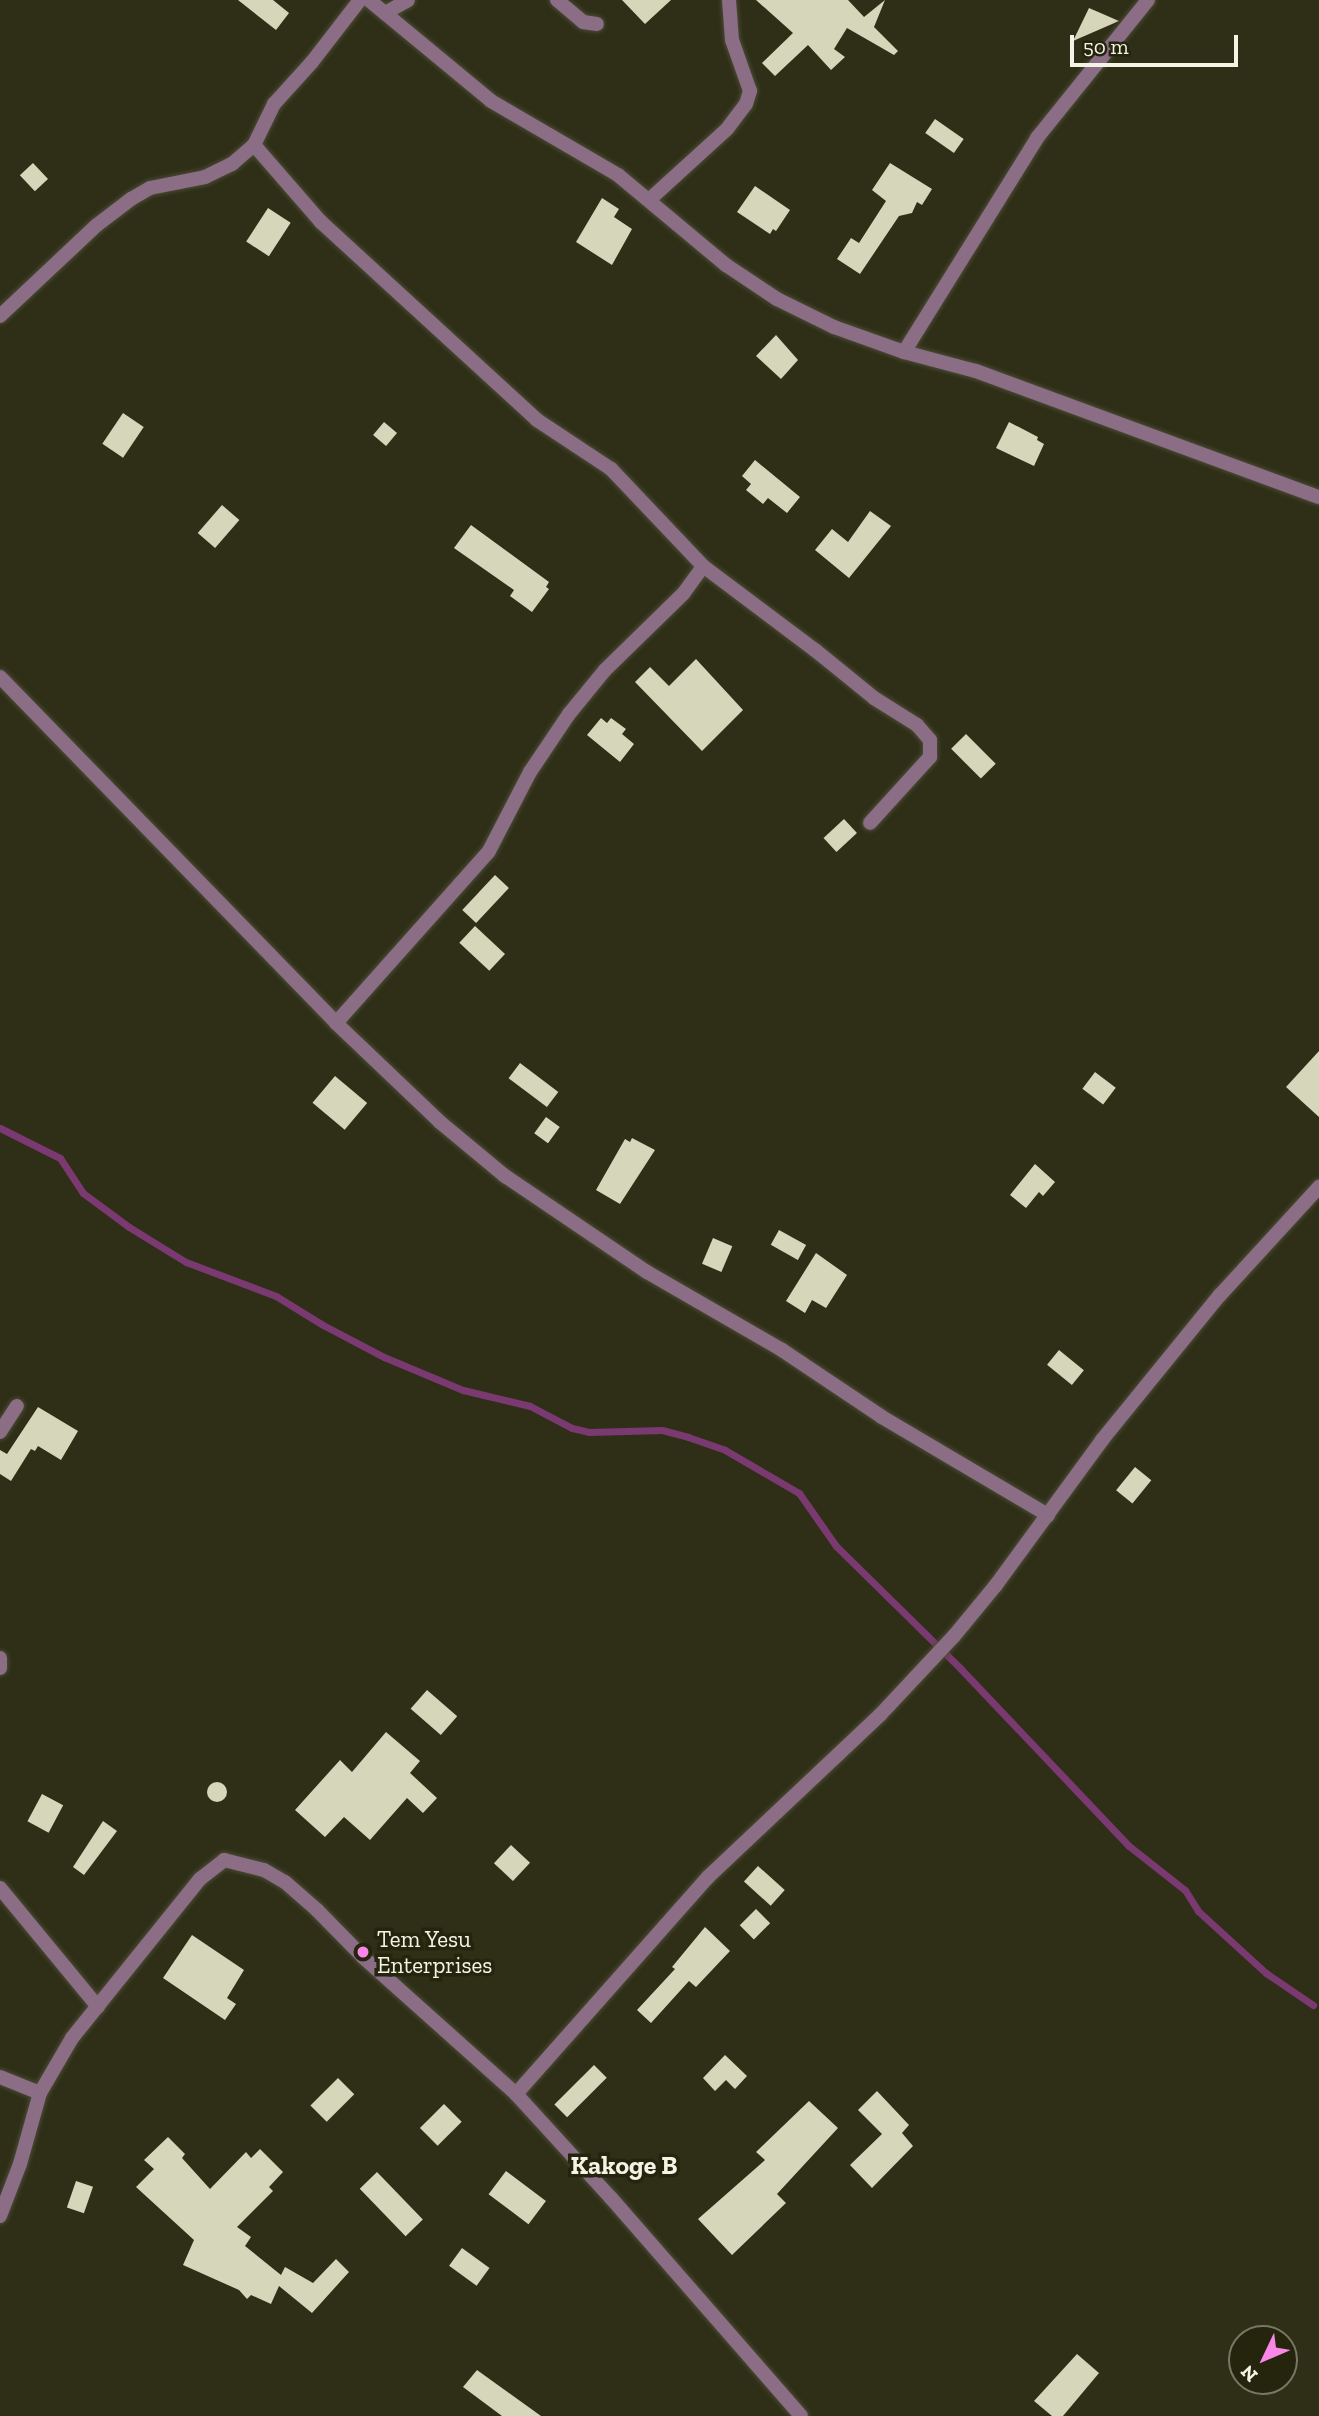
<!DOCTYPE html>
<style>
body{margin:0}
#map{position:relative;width:1319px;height:2416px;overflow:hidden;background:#2f2f18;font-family:"Zilla Slab",serif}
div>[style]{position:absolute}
.stream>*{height:7px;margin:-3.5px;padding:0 3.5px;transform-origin:3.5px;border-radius:3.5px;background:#7b3971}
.building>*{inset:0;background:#d5d6ba;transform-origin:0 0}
.round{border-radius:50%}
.roads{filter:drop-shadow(0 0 2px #4a4b35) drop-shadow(0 0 2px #4a4b35)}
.minor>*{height:14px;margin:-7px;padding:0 7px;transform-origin:7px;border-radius:7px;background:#8c6d86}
.dots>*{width:19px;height:19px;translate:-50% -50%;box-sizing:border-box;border:4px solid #25250e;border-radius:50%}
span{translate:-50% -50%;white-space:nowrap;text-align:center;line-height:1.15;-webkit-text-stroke:7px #25250e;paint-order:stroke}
.poi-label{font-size:23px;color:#f3f4e5}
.left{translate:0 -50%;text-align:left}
.quarter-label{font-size:26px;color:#f3f4e5;font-weight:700}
.north{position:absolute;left:1228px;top:2325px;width:70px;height:70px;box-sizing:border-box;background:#25250e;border:2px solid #777864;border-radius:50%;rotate:226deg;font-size:19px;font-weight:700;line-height:28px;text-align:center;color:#f3f4e5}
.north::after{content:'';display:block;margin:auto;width:24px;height:32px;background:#fa87e7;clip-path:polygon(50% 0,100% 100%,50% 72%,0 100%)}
.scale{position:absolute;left:1070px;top:35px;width:168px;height:32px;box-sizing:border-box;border:4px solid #f3f4e5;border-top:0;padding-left:9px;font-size:21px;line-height:24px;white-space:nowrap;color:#f3f4e5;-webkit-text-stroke:5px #25250e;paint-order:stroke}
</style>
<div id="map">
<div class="stream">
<i style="left:0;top:1128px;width:67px;rotate:26.6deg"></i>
<i style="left:60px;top:1158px;width:42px;rotate:56.7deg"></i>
<i style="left:83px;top:1193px;width:57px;rotate:36.5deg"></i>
<i style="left:129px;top:1227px;width:67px;rotate:31.6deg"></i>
<i style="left:186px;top:1262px;width:96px;rotate:20.7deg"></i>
<i style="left:276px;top:1296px;width:55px;rotate:31.7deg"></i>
<i style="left:323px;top:1325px;width:69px;rotate:27.7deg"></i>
<i style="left:384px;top:1357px;width:86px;rotate:22.7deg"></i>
<i style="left:463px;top:1390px;width:69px;rotate:13.4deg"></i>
<i style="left:530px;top:1406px;width:47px;rotate:27.6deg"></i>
<i style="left:572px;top:1428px;width:17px;rotate:13deg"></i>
<i style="left:589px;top:1432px;width:73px;rotate:-1.6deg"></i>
<i style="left:662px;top:1430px;width:27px;rotate:15deg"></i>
<i style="left:688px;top:1437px;width:39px;rotate:19deg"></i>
<i style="left:725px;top:1450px;width:86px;rotate:30.2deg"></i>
<i style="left:799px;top:1493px;width:65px;rotate:55.1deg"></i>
<i style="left:836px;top:1546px;width:174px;rotate:44.5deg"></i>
<i style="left:960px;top:1668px;width:245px;rotate:46.5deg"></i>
<i style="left:1129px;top:1846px;width:71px;rotate:38.2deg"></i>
<i style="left:1185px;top:1890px;width:25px;rotate:58deg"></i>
<i style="left:1198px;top:1911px;width:92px;rotate:42.4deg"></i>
<i style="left:1266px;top:1973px;width:57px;rotate:34.2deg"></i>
</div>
<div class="building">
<i style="clip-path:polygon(238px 0,273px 0,289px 13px,276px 30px)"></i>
<i style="clip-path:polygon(622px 0,671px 0,645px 24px)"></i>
<i style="clip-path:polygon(756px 0,848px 0,864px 17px,885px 0,874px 27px,898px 51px,894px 55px,847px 28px,834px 49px,845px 57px,831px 70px,808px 45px,775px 76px,762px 63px,793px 33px)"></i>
<i style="clip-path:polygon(1089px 8px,1119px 21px,1073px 41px)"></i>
<i style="left:935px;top:119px;width:35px;height:17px;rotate:35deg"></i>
<i style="left:33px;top:163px;width:22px;height:18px;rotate:47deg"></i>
<i style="clip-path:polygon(890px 163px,932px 189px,922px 205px,917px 202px,912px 213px,899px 216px,860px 274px,837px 259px,851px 238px,859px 243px,886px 201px,872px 190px)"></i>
<i style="clip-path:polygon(755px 186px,790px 210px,776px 231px,773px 229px,770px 234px,737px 212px)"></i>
<i style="clip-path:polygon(602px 198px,619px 209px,614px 217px,632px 229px,612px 265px,576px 242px)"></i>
<i style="left:268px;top:208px;width:27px;height:40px;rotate:33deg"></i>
<i style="clip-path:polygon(776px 335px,798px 360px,781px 379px,756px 356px)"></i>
<i style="left:123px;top:413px;width:25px;height:37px;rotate:34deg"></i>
<i style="left:384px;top:422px;width:17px;height:17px;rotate:40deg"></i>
<i style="clip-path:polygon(1009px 422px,1038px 437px,1037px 440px,1044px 444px,1034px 466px,996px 448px)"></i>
<i style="clip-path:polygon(755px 460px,800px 497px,787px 513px,768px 498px,763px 504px,746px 490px,751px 484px,742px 476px)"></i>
<i style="left:222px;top:505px;width:23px;height:37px;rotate:41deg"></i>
<i style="clip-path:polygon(870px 511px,891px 526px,849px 578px,815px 550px,832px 529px,848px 542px)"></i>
<i style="clip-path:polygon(471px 525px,549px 582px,546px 587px,549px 589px,532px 612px,510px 596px,514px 590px,454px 548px)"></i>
<i style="clip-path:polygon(696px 659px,743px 710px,702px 751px,635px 682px,650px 667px,669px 686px)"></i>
<i style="clip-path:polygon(601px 718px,607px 723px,611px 718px,626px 729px,622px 734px,634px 744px,620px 762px,587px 735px)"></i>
<i style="left:966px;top:734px;width:42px;height:21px;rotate:45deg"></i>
<i style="left:844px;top:819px;width:19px;height:28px;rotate:47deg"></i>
<i style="left:495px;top:875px;width:19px;height:48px;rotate:43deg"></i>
<i style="left:475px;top:926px;width:41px;height:23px;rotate:43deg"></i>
<i style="clip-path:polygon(1319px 1051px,1319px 1117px,1286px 1087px)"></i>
<i style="left:520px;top:1063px;width:48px;height:19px;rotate:37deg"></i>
<i style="left:1095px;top:1072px;width:26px;height:21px;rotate:37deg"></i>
<i style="left:335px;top:1076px;width:42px;height:35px;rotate:40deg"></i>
<i style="left:546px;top:1117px;width:17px;height:20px;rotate:36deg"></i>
<i style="clip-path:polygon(632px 1138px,655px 1150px,620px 1204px,596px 1190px,625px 1139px,630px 1142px)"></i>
<i style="clip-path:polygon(1035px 1164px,1055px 1182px,1043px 1196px,1039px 1192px,1026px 1208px,1010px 1195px)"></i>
<i style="left:779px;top:1230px;width:31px;height:17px;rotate:29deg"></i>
<i style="left:713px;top:1238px;width:21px;height:28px;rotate:23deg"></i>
<i style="clip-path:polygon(816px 1253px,847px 1275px,826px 1308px,812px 1300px,805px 1313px,786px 1301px)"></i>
<i style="left:1059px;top:1350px;width:32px;height:19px;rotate:39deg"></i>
<i style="clip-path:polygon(38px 1407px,78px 1431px,61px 1460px,38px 1446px,35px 1451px,31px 1449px,11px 1481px,0 1474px,0 1450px,7px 1454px)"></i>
<i style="left:1135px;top:1467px;width:21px;height:30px;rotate:39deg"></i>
<i style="left:427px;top:1690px;width:40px;height:25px;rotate:41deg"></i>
<i style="clip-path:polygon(386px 1732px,420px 1761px,410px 1773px,437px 1798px,423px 1813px,407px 1798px,370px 1840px,344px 1817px,325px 1837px,295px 1810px,340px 1760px,352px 1772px)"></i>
<i class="round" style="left:207px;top:1782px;width:20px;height:20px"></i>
<i style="left:42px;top:1794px;width:24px;height:31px;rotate:28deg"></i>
<i style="clip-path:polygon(103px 1821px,117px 1831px,84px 1875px,73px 1867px)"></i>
<i style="left:511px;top:1845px;width:26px;height:25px;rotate:43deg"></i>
<i style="left:758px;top:1866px;width:36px;height:21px;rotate:42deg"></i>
<i style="left:756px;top:1909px;width:20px;height:23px;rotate:45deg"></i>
<i style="clip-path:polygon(705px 1927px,730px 1951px,696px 1987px,689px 1981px,651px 2023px,637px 2010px,675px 1969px,672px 1967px)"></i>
<i style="clip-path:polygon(192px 1935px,244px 1970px,227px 1998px,236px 2004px,225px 2020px,163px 1978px)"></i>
<i style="clip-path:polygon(725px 2055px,747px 2076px,735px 2089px,726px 2080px,715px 2091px,703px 2078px)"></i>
<i style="left:594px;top:2065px;width:18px;height:56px;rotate:45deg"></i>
<i style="left:338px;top:2078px;width:23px;height:39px;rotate:45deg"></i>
<i style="clip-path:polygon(877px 2091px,909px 2125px,902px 2133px,913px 2146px,872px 2188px,850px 2165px,882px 2134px,858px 2110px)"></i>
<i style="clip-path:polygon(809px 2101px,838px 2128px,777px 2194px,786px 2203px,732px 2255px,698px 2219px,765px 2160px,756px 2152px)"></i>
<i style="left:444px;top:2104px;width:25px;height:34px;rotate:45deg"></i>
<i style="clip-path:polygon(168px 2137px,185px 2154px,182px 2158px,210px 2189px,246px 2152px,251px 2158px,260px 2149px,283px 2172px,269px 2187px,273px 2191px,237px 2227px,251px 2237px,245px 2246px,281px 2275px,285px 2267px,313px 2283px,336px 2259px,349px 2272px,312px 2313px,279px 2286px,271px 2304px,251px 2295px,247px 2299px,239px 2290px,183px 2265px,194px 2240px,136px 2187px,154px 2169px,144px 2160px)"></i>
<i style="left:506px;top:2171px;width:50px;height:29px;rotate:37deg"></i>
<i style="left:377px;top:2172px;width:66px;height:24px;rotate:46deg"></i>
<i style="left:76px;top:2181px;width:18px;height:28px;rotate:19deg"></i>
<i style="left:462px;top:2248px;width:34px;height:22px;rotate:36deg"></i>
<i style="clip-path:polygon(1077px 2354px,1099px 2373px,1063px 2416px,1052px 2416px,1034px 2401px)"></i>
<i style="clip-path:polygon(477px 2370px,541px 2416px,502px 2416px,463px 2387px)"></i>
</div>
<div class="roads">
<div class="minor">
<i style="left:369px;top:0;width:158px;rotate:39.6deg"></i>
<i style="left:491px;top:101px;width:147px;rotate:30.2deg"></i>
<i style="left:618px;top:175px;width:141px;rotate:39.8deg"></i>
<i style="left:726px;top:265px;width:61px;rotate:33.7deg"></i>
<i style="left:777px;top:299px;width:64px;rotate:26.2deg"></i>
<i style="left:834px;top:327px;width:74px;rotate:19.7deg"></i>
<i style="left:904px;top:352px;width:74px;rotate:14.8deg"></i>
<i style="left:976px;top:371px;width:365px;rotate:20.2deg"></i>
<i style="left:557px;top:0;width:34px;rotate:40deg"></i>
<i style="left:583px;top:22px;width:14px;rotate:8deg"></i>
<i style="left:385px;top:13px;width:26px;rotate:-29deg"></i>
<i style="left:254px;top:145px;width:102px;rotate:49deg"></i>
<i style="left:321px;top:222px;width:293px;rotate:42.5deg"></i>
<i style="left:537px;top:420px;width:89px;rotate:33.5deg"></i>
<i style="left:611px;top:469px;width:134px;rotate:46.5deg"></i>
<i style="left:703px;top:566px;width:140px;rotate:36.9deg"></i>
<i style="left:815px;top:650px;width:76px;rotate:39.1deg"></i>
<i style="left:874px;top:698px;width:51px;rotate:32.1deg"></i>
<i style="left:917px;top:725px;width:20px;rotate:49deg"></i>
<i style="left:930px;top:740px;width:17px;rotate:90deg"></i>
<i style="left:930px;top:757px;width:89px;rotate:132.3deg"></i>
<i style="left:649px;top:200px;width:105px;rotate:-42.3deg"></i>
<i style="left:727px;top:129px;width:31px;rotate:-53deg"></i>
<i style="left:746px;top:104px;width:14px;rotate:-73deg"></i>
<i style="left:750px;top:91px;width:54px;rotate:-109.4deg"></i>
<i style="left:732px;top:40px;width:40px;rotate:-94.3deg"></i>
<i style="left:0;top:316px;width:133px;rotate:-43.2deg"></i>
<i style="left:97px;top:225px;width:43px;rotate:-37.4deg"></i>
<i style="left:131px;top:199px;width:22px;rotate:-30deg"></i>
<i style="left:150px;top:188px;width:56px;rotate:-11.3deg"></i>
<i style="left:205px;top:177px;width:30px;rotate:-26deg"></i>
<i style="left:232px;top:164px;width:29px;rotate:-41deg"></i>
<i style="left:254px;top:145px;width:46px;rotate:-64deg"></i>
<i style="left:274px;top:104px;width:57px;rotate:-47.9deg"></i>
<i style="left:312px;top:62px;width:78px;rotate:-52.3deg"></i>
<i style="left:904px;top:352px;width:252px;rotate:-58.1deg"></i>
<i style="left:1037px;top:138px;width:177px;rotate:-51.2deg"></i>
<i style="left:0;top:677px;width:482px;rotate:45.8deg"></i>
<i style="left:336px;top:1023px;width:144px;rotate:43.6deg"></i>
<i style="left:440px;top:1122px;width:85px;rotate:39.7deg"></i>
<i style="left:505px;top:1176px;width:171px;rotate:34.1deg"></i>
<i style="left:647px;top:1272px;width:156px;rotate:30deg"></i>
<i style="left:782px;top:1350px;width:120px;rotate:33.8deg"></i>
<i style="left:882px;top:1417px;width:193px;rotate:30.6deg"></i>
<i style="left:336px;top:1023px;width:230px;rotate:-48.3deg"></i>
<i style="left:489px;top:851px;width:89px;rotate:-62.6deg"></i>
<i style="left:530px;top:772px;width:70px;rotate:-56.1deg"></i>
<i style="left:569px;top:714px;width:57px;rotate:-50.7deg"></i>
<i style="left:605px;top:670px;width:109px;rotate:-44.3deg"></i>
<i style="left:683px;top:594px;width:34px;rotate:-54deg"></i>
<i style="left:0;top:1432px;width:31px;rotate:-57deg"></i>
<i style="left:0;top:1658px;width:10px;rotate:90deg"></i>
<i style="left:0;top:1888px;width:154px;rotate:50.5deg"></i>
<i style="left:0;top:2077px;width:43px;rotate:21.8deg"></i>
<i style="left:40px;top:2093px;width:64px;rotate:-59.8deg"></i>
<i style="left:72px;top:2038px;width:204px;rotate:-51.2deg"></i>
<i style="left:200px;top:1879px;width:31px;rotate:-38deg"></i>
<i style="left:224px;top:1860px;width:41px;rotate:14deg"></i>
<i style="left:264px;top:1870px;width:24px;rotate:30deg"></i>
<i style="left:285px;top:1882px;width:43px;rotate:41.2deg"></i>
<i style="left:317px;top:1910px;width:67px;rotate:45.6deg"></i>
<i style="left:364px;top:1958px;width:204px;rotate:41.8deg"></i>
<i style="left:516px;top:2094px;width:141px;rotate:47.6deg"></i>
<i style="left:611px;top:2198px;width:289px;rotate:48.9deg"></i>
<i style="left:516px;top:2094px;width:290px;rotate:-48.5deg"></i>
<i style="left:708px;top:1877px;width:236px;rotate:-43.3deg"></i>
<i style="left:880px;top:1715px;width:108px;rotate:-46.9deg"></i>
<i style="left:954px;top:1636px;width:66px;rotate:-50.5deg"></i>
<i style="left:996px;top:1585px;width:180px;rotate:-53.8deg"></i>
<i style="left:1102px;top:1440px;width:187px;rotate:-50.9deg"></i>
<i style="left:1220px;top:1295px;width:147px;rotate:-47.5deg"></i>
<i style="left:0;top:2216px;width:56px;rotate:-69deg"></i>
<i style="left:20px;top:2164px;width:74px;rotate:-74.3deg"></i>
</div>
</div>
<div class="dots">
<i style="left:363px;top:1952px;background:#fa87e7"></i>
</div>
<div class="poi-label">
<span class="left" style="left:377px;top:1952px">Tem Yesu<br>Enterprises</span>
</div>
<div class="quarter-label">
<span style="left:624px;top:2166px">Kakoge B</span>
</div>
<div class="north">N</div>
<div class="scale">50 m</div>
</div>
